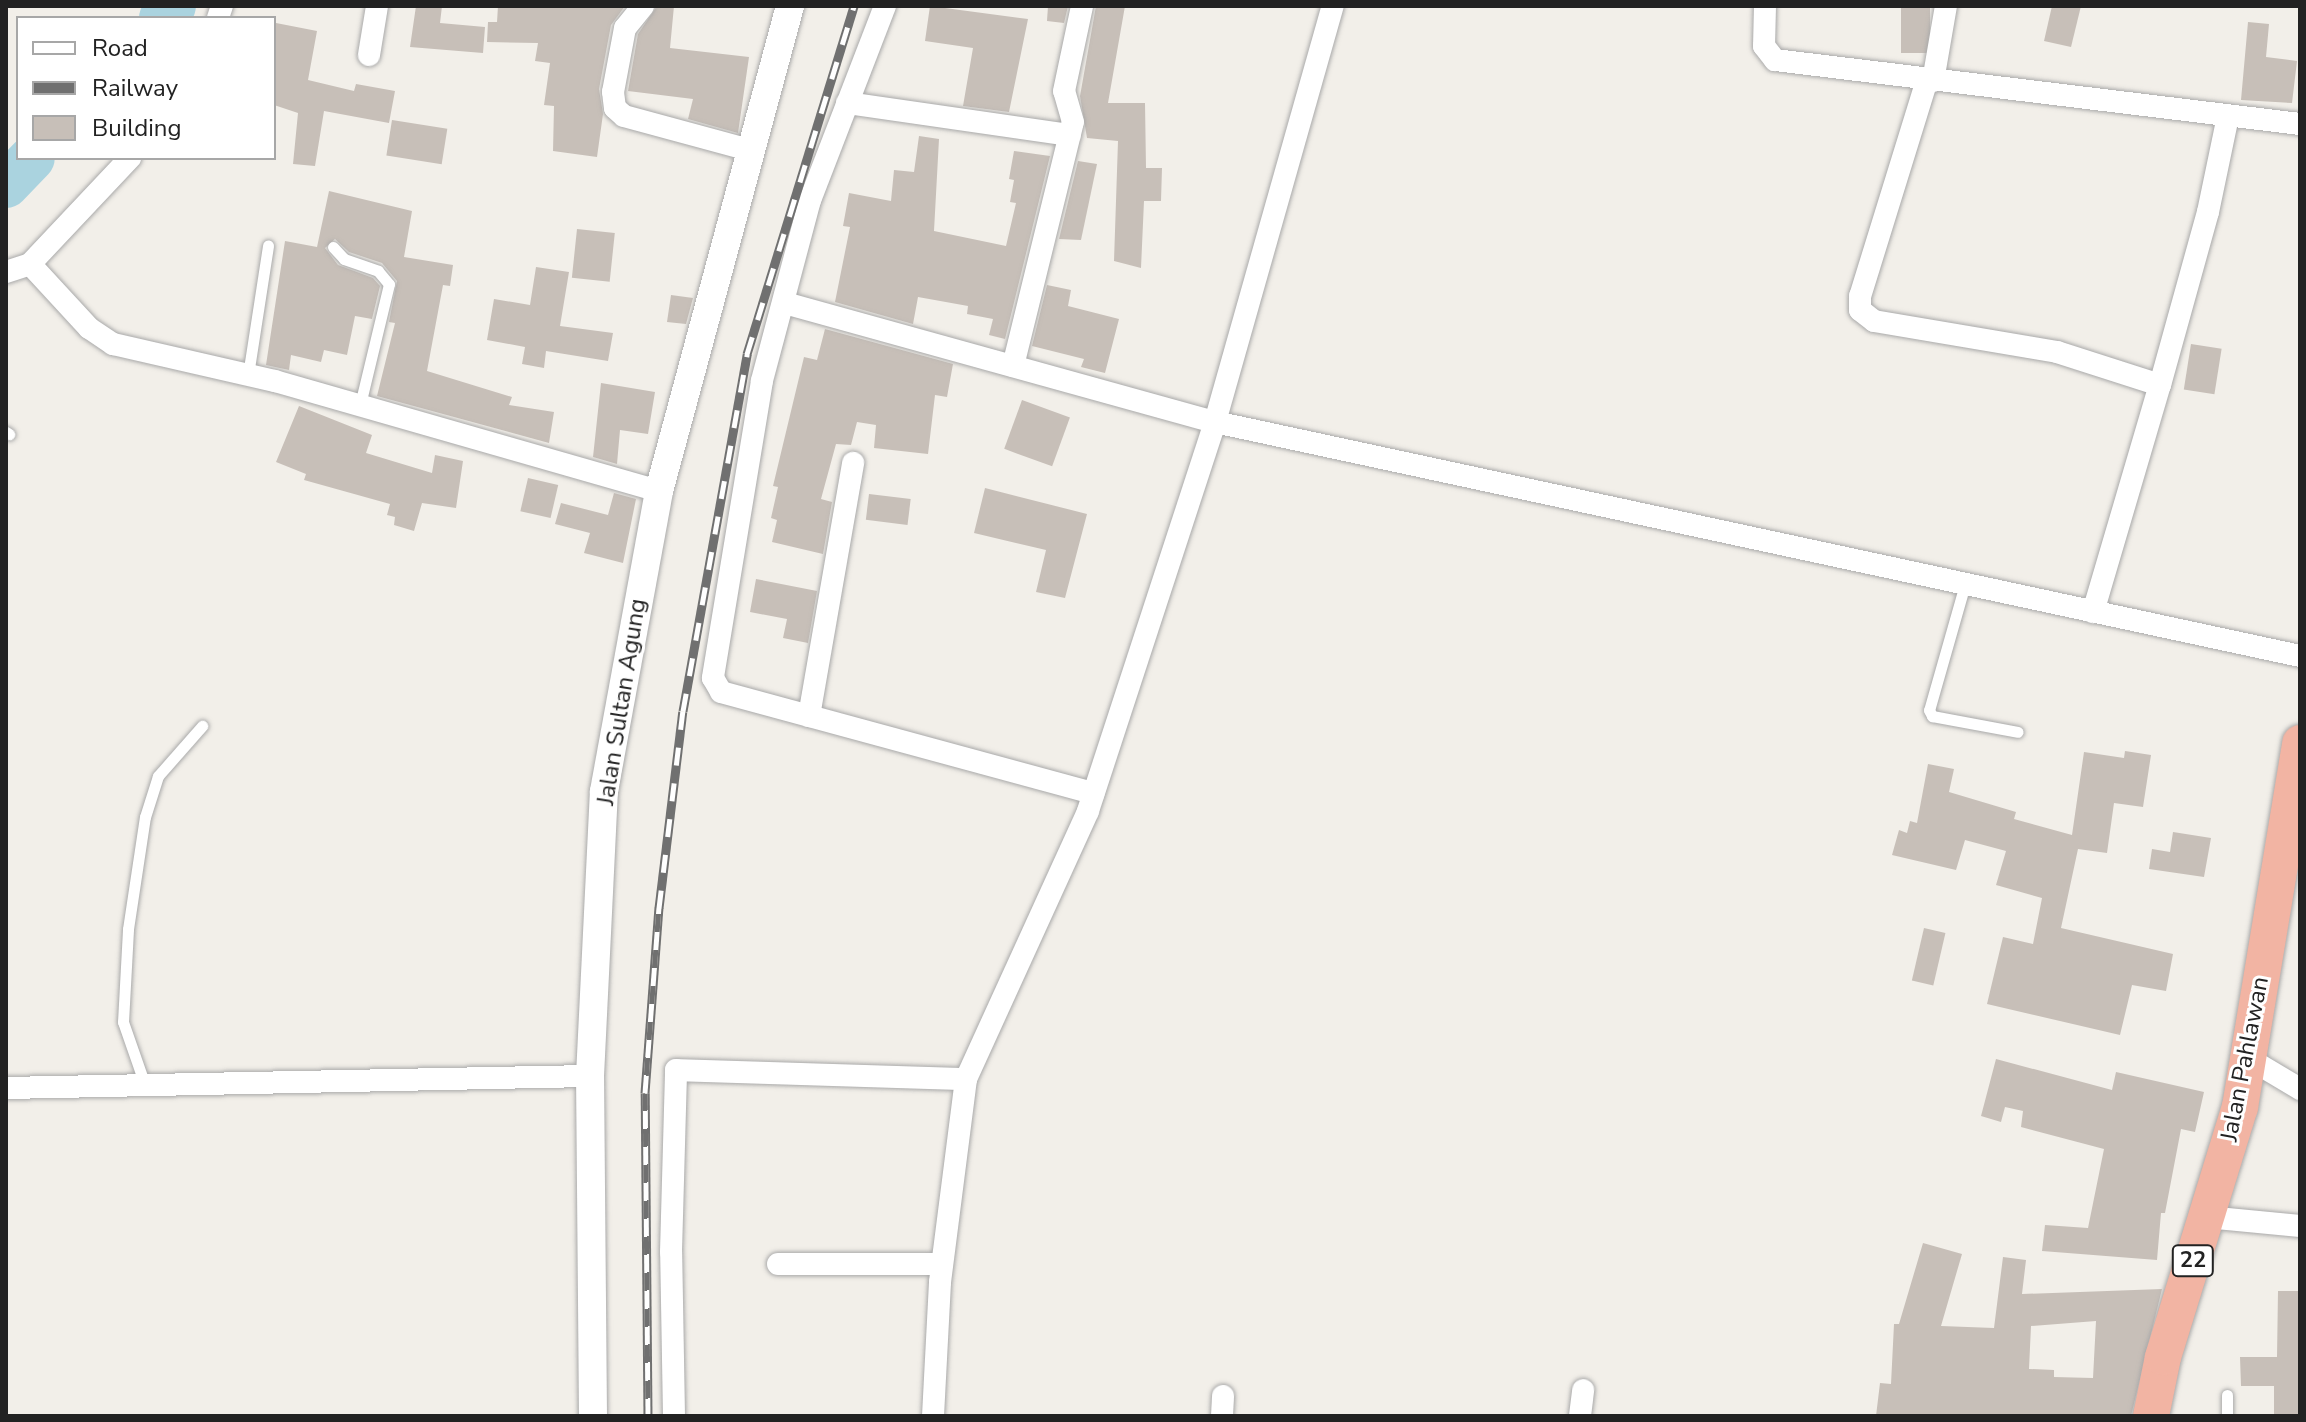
<!DOCTYPE html>
<style>
body{margin:0}
#map{position:relative;width:2306px;height:1422px;overflow:hidden;background:#f2efe9;font-family:"Nunito Sans",sans-serif}
div>[style]{position:absolute}
.river>*{height:46px;margin:-23px;padding:0 23px;transform-origin:23px;border-radius:23px;background:#aad3df}
.building>*{inset:0;background:#c7bfb8;transform-origin:0 0}
.roads{filter:drop-shadow(0 0 2px #a9a9a9) drop-shadow(0 0 2px #a9a9a9)}
.service>*{height:11px;margin:-5.5px;padding:0 5.5px;transform-origin:5.5px;border-radius:5.5px;background:#fff}
.minor>*{height:22px;margin:-11px;padding:0 11px;transform-origin:11px;border-radius:11px;background:#fff}
.tertiary>*{height:28px;margin:-14px;padding:0 14px;transform-origin:14px;border-radius:14px;background:#fff}
.trunk>*{height:36px;margin:-18px;padding:0 18px;transform-origin:18px;border-radius:18px;background:#f2b4a3}
.rail>*{height:9px;margin-top:-4.5px;transform-origin:0;background:repeating-linear-gradient(90deg,#fff 0 18px,#707070 0 36px);box-sizing:border-box;border-block:2px solid #707070}
span{translate:-50% -50%;white-space:nowrap;text-align:center;line-height:1.15;-webkit-text-stroke:6px #fff;paint-order:stroke}
.shield-label span{padding:2px 6px;background:#fff;border:2px solid;border-radius:6px;-webkit-text-stroke-width:0}
.shield-label{font-size:22px;color:#222;font-weight:700}
.street-label{font-size:24px;color:#222}
.frame{position:absolute;inset:0;border:8px solid #222;pointer-events:none}
.legend{position:absolute;left:16px;top:16px;width:260px;height:144px;box-sizing:border-box;background:#fff;border:2px solid #a7a7a7;margin:0;padding:10px 14px;list-style:none;font-size:24px;color:#222}
.legend li{display:flex;align-items:center;gap:16px;height:40px}
.legend b{width:40px;border:2px solid #a7a7a7}
</style>
<div id="map">
<div class="river">
<i style="left:162px;top:18px;width:16px;rotate:-47deg"></i>
<i style="left:6px;top:185px;width:37px;rotate:-46deg"></i>
</div>
<div class="building">
<i style="clip-path:polygon(416px 6px,442px 6px,440px 23px,485px 27px,483px 53px,410px 47px)"></i>
<i style="clip-path:polygon(498px 6px,625px 6px,611px 25px,599px 89px,603px 114px,597px 157px,553px 151px,554px 106px,544px 105px,550px 63px,535px 61px,538px 43px,487px 42px,488px 22px,497px 22px)"></i>
<i style="clip-path:polygon(657px 6px,674px 6px,670px 48px,749px 57px,738px 133px,688px 119px,693px 99px,628px 91px,638px 34px)"></i>
<i style="clip-path:polygon(930px 6px,1028px 19px,1009px 112px,963px 106px,973px 48px,925px 41px)"></i>
<i style="clip-path:polygon(1048px 6px,1068px 6px,1064px 23px,1047px 21px)"></i>
<i style="clip-path:polygon(1096px 6px,1125px 6px,1108px 103px,1145px 103px,1146px 168px,1162px 168px,1161px 201px,1144px 201px,1141px 268px,1114px 261px,1118px 141px,1087px 138px,1080px 96px)"></i>
<i style="left:1901px;top:6px;width:29px;height:47px"></i>
<i style="clip-path:polygon(2052px 6px,2081px 6px,2071px 47px,2044px 41px)"></i>
<i style="clip-path:polygon(2248px 22px,2269px 24px,2266px 57px,2297px 61px,2292px 103px,2241px 100px)"></i>
<i style="clip-path:polygon(276px 23px,317px 31px,308px 80px,354px 91px,356px 84px,395px 91px,389px 123px,324px 111px,315px 166px,293px 164px,298px 113px,274px 105px)"></i>
<i style="left:392px;top:120px;width:56px;height:36px;rotate:9deg"></i>
<i style="clip-path:polygon(919px 136px,939px 139px,934px 231px,1006px 246px,1016px 203px,1010px 202px,1014px 180px,1009px 179px,1014px 151px,1050px 156px,1005px 339px,989px 335px,993px 319px,967px 314px,968px 306px,918px 297px,913px 324px,835px 302px,850px 227px,843px 226px,849px 193px,891px 201px,894px 170px,914px 172px)"></i>
<i style="clip-path:polygon(1078px 161px,1097px 164px,1081px 240px,1059px 239px)"></i>
<i style="clip-path:polygon(329px 191px,412px 211px,404px 257px,453px 265px,450px 286px,443px 285px,427px 371px,512px 397px,509px 405px,554px 412px,549px 443px,377px 396px,395px 323px,389px 322px,397px 281px,382px 263px,349px 252px,335px 239px,325px 248px,338px 265px,373px 278px,380px 286px,372px 319px,355px 316px,347px 355px,324px 350px,321px 362px,291px 355px,289px 370px,266px 365px,285px 241px,317px 247px)"></i>
<i style="left:577px;top:229px;width:38px;height:49px;rotate:6deg"></i>
<i style="clip-path:polygon(536px 267px,569px 272px,560px 326px,613px 333px,608px 361px,546px 351px,544px 368px,522px 364px,525px 347px,487px 340px,494px 299px,530px 305px)"></i>
<i style="clip-path:polygon(1047px 285px,1071px 290px,1068px 306px,1119px 319px,1105px 373px,1081px 367px,1084px 359px,1032px 346px)"></i>
<i style="clip-path:polygon(671px 295px,693px 298px,686px 324px,667px 322px)"></i>
<i style="clip-path:polygon(825px 329px,953px 364px,947px 397px,935px 395px,928px 454px,874px 448px,876px 425px,857px 422px,851px 445px,836px 444px,821px 499px,832px 502px,823px 554px,772px 542px,777px 520px,771px 518px,778px 487px,773px 486px,804px 357px,817px 360px)"></i>
<i style="left:2191px;top:344px;width:31px;height:46px;rotate:9deg"></i>
<i style="clip-path:polygon(601px 383px,655px 392px,648px 434px,620px 430px,617px 464px,593px 457px)"></i>
<i style="left:1022px;top:400px;width:51px;height:52px;rotate:20deg"></i>
<i style="clip-path:polygon(299px 406px,372px 435px,366px 453px,432px 473px,435px 455px,463px 461px,456px 508px,422px 503px,414px 531px,394px 525px,395px 517px,387px 515px,390px 504px,304px 480px,306px 474px,276px 462px)"></i>
<i style="left:528px;top:478px;width:31px;height:34px;rotate:13deg"></i>
<i style="clip-path:polygon(985px 488px,1087px 514px,1065px 598px,1036px 592px,1046px 550px,974px 533px)"></i>
<i style="clip-path:polygon(614px 493px,636px 499px,623px 563px,584px 553px,590px 533px,555px 524px,561px 503px,608px 515px)"></i>
<i style="left:869px;top:494px;width:42px;height:26px;rotate:7deg"></i>
<i style="clip-path:polygon(756px 579px,817px 591px,808px 643px,783px 638px,787px 619px,750px 612px)"></i>
<i style="clip-path:polygon(2125px 751px,2151px 755px,2143px 807px,2114px 803px,2107px 853px,2078px 849px,2061px 928px,2173px 954px,2166px 991px,2132px 985px,2120px 1035px,1987px 1004px,2003px 937px,2033px 944px,2042px 898px,1996px 885px,2006px 851px,1965px 840px,1956px 870px,1892px 855px,1899px 830px,1907px 833px,1910px 821px,1917px 823px,1928px 764px,1954px 769px,1949px 792px,2016px 812px,2014px 819px,2072px 835px,2084px 752px,2124px 758px)"></i>
<i style="clip-path:polygon(2173px 832px,2211px 838px,2204px 877px,2149px 869px,2152px 849px,2170px 852px)"></i>
<i style="left:1924px;top:928px;width:22px;height:54px;rotate:13deg"></i>
<i style="clip-path:polygon(1996px 1059px,2112px 1090px,2116px 1072px,2204px 1092px,2195px 1132px,2181px 1129px,2165px 1213px,2161px 1213px,2157px 1260px,2042px 1251px,2045px 1225px,2088px 1228px,2104px 1149px,2021px 1127px,2023px 1111px,2005px 1107px,2001px 1122px,1981px 1116px)"></i>
<i style="clip-path:polygon(evenodd,1923px 1243px,1962px 1254px,1941px 1326px,1994px 1328px,2003px 1257px,2026px 1260px,2022px 1294px,2162px 1289px,2131px 1416px,1876px 1416px,1880px 1383px,1891px 1384px,1894px 1324px,1899px 1324px,1923px 1243px,2096px 1321px,2093px 1378px,2054px 1377px,2054px 1370px,2029px 1369px,2031px 1326px,2096px 1321px)"></i>
<i style="clip-path:polygon(2278px 1291px,2300px 1291px,2300px 1416px,2274px 1416px,2274px 1386px,2241px 1386px,2240px 1357px,2277px 1357px)"></i>
</div>
<div class="roads">
<div class="service">
<i style="left:333px;top:247px;width:16px;rotate:47deg"></i>
<i style="left:344px;top:259px;width:36px;rotate:19deg"></i>
<i style="left:378px;top:271px;width:17px;rotate:50deg"></i>
<i style="left:389px;top:284px;width:124px;rotate:103.5deg"></i>
<i style="left:248px;top:375px;width:131px;rotate:-81.2deg"></i>
<i style="left:6px;top:432px;width:4px;rotate:34deg"></i>
<i style="left:1965px;top:584px;width:131px;rotate:105.9deg"></i>
<i style="left:1929px;top:710px;width:7px;rotate:63deg"></i>
<i style="left:1932px;top:716px;width:87px;rotate:10.5deg"></i>
<i style="left:145px;top:1085px;width:67px;rotate:-109.2deg"></i>
<i style="left:123px;top:1022px;width:93px;rotate:-86.9deg"></i>
<i style="left:128px;top:929px;width:113px;rotate:-81.4deg"></i>
<i style="left:145px;top:817px;width:43px;rotate:-72.4deg"></i>
<i style="left:158px;top:776px;width:67px;rotate:-48.7deg"></i>
<i style="left:2227px;top:1395px;width:21px;rotate:90deg"></i>
</div>
<div class="minor">
<i style="left:643px;top:6px;width:28px;rotate:129deg"></i>
<i style="left:625px;top:28px;width:65px;rotate:100.6deg"></i>
<i style="left:613px;top:92px;width:16px;rotate:83deg"></i>
<i style="left:615px;top:108px;width:12px;rotate:42deg"></i>
<i style="left:624px;top:116px;width:130px;rotate:15.2deg"></i>
<i style="left:885px;top:6px;width:208px;rotate:111.1deg"></i>
<i style="left:810px;top:200px;width:187px;rotate:104.9deg"></i>
<i style="left:762px;top:381px;width:301px;rotate:99.4deg"></i>
<i style="left:713px;top:678px;width:16px;rotate:60deg"></i>
<i style="left:721px;top:692px;width:386px;rotate:15.2deg"></i>
<i style="left:1765px;top:6px;width:40px;rotate:91.4deg"></i>
<i style="left:1764px;top:46px;width:18px;rotate:52deg"></i>
<i style="left:1775px;top:60px;width:529px;rotate:6.95deg"></i>
<i style="left:218px;top:18px;width:13px;rotate:-72deg"></i>
<i style="left:369px;top:55px;width:50px;rotate:-80.7deg"></i>
<i style="left:1927px;top:80px;width:226px;rotate:107.2deg"></i>
<i style="left:1860px;top:296px;width:14px;rotate:90deg"></i>
<i style="left:1860px;top:310px;width:18px;rotate:38deg"></i>
<i style="left:1874px;top:321px;width:186px;rotate:9.6deg"></i>
<i style="left:2057px;top:352px;width:108px;rotate:17.8deg"></i>
<i style="left:2160px;top:385px;width:180px;rotate:-74.5deg"></i>
<i style="left:2208px;top:212px;width:98px;rotate:-78.2deg"></i>
<i style="left:1933px;top:81px;width:76px;rotate:-80.2deg"></i>
<i style="left:847px;top:103px;width:225px;rotate:8.2deg"></i>
<i style="left:30px;top:264px;width:87px;rotate:47.3deg"></i>
<i style="left:89px;top:328px;width:29px;rotate:34deg"></i>
<i style="left:113px;top:344px;width:166px;rotate:12.9deg"></i>
<i style="left:275px;top:381px;width:399px;rotate:16deg"></i>
<i style="left:6px;top:272px;width:25px;rotate:-18deg"></i>
<i style="left:30px;top:264px;width:146px;rotate:-46.7deg"></i>
<i style="left:785px;top:303px;width:446px;rotate:15.5deg"></i>
<i style="left:1215px;top:422px;width:1110px;rotate:12.17deg"></i>
<i style="left:1013px;top:366px;width:251px;rotate:-76.2deg"></i>
<i style="left:1073px;top:122px;width:32px;rotate:-106deg"></i>
<i style="left:1064px;top:91px;width:87px;rotate:-78deg"></i>
<i style="left:2093px;top:612px;width:237px;rotate:-73.6deg"></i>
<i style="left:809px;top:716px;width:257px;rotate:-80.1deg"></i>
<i style="left:2248px;top:1058px;width:61px;rotate:30.8deg"></i>
<i style="left:6px;top:1088px;width:584px;rotate:-1.18deg"></i>
<i style="left:2207px;top:1217px;width:93px;rotate:5.5deg"></i>
<i style="left:778px;top:1264px;width:164px"></i>
<i style="left:674px;top:1416px;width:164px;rotate:-91deg"></i>
<i style="left:671px;top:1252px;width:182px;rotate:-88.4deg"></i>
<i style="left:676px;top:1070px;width:290px;rotate:1.8deg"></i>
<i style="left:933px;top:1416px;width:134px;rotate:-87deg"></i>
<i style="left:940px;top:1282px;width:205px;rotate:-82.7deg"></i>
<i style="left:966px;top:1079px;width:294px;rotate:-65.5deg"></i>
<i style="left:1088px;top:811px;width:409px;rotate:-71.9deg"></i>
<i style="left:1215px;top:422px;width:432px;rotate:-74.2deg"></i>
<i style="left:1222px;top:1416px;width:20px;rotate:-87deg"></i>
<i style="left:1580px;top:1416px;width:26px;rotate:-83deg"></i>
</div>
<div class="tertiary">
<i style="left:593px;top:1416px;width:340px;rotate:-90.5deg"></i>
<i style="left:590px;top:1076px;width:285px;rotate:-87.2deg"></i>
<i style="left:604px;top:791px;width:305px;rotate:-79.6deg"></i>
<i style="left:659px;top:491px;width:502px;rotate:-74.88deg"></i>
</div>
<div class="trunk">
<i style="left:2151px;top:1416px;width:60px;rotate:-78.5deg"></i>
<i style="left:2163px;top:1357px;width:262px;rotate:-72.9deg"></i>
<i style="left:2240px;top:1107px;width:369px;rotate:-80.6deg"></i>
</div>
</div>
<div class="rail">
<i style="left:648px;top:1416px;width:323px;rotate:-90.5deg"></i>
<i style="left:645px;top:1093px;width:186px;rotate:-85.7deg"></i>
<i style="left:659px;top:908px;width:198px;rotate:-83.1deg"></i>
<i style="left:683px;top:711px;width:363px;rotate:-79.8deg"></i>
<i style="left:747px;top:354px;width:364px;rotate:-72.9deg"></i>
</div>
<div class="shield-label">
<span style="left:2193px;top:1261px">22</span>
</div>
<div class="street-label">
<span style="left:622px;top:702px;rotate:-81deg">Jalan Sultan Agung</span>
<span style="left:2245px;top:1059px;rotate:-79deg">Jalan Pahlawan</span>
</div>
<div class="frame"></div>
<ul class="legend">
<li><b style="height:10px;background:#fff"></b>Road</li>
<li><b style="height:10px;background:#707070"></b>Railway</li>
<li><b style="height:22px;background:#c7bfb8"></b>Building</li>
</ul>
</div>
